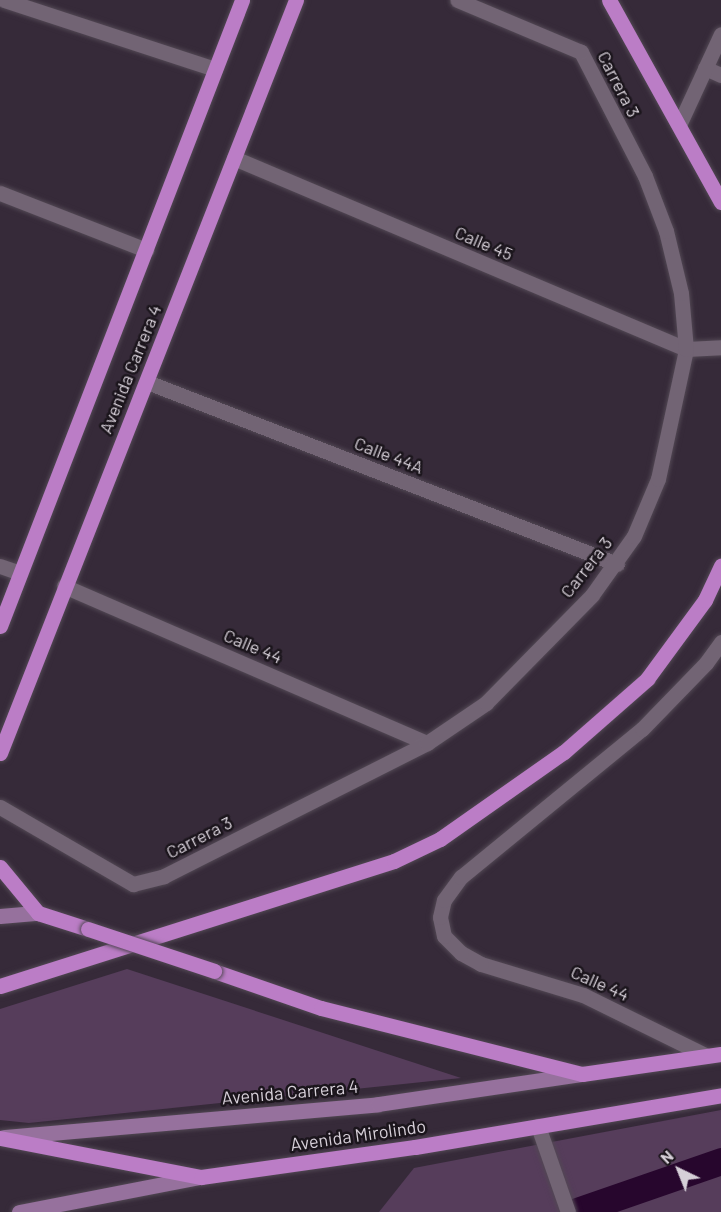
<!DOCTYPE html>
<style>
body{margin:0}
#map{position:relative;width:721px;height:1212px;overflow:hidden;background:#362a39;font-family:Barlow,sans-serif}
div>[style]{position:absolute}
.green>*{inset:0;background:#563d5b}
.canal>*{height:27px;margin:-13.5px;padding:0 13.5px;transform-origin:13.5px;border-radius:13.5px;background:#27062d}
.roads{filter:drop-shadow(0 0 2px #524854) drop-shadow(0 0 2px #524854)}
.minor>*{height:15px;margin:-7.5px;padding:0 7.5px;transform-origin:7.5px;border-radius:7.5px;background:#726474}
.tertiary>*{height:15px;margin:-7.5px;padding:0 7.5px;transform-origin:7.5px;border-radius:7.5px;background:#726474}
.secondary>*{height:15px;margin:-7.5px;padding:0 7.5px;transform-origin:7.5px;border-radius:7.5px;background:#96719d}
.primary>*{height:15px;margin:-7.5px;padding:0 7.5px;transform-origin:7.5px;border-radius:7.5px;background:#bb7dc6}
.bridges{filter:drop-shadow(0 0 2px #524854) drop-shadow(0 0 2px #524854)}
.primary-bridge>*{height:15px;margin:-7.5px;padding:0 7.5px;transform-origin:7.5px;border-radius:7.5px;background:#bb7dc6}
span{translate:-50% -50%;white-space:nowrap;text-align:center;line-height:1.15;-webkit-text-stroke:5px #1b151c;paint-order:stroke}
.street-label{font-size:18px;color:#d6cfd8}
.north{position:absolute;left:649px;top:1140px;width:60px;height:60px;-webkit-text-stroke:4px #1b151c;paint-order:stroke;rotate:317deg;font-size:16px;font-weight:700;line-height:24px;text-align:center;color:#d6cfd8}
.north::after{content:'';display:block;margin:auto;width:21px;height:27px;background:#d6cfd8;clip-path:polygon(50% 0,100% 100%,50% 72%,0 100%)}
</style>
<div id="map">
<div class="green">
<i style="clip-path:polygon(127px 969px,461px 1078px,29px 1123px,0 1120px,0 1009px)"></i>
<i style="clip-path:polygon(721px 1110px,721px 1212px,379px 1212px,414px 1168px)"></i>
</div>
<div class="canal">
<i style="left:574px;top:1212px;width:156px;rotate:-19.1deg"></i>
</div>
<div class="roads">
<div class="minor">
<i style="left:4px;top:0;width:222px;rotate:18.1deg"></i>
<i style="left:705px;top:68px;width:17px;rotate:24deg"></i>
<i style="left:679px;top:125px;width:100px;rotate:-65.2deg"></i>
<i style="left:234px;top:158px;width:491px;rotate:22.9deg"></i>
<i style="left:686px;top:349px;width:35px;rotate:-3deg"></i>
<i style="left:0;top:193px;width:157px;rotate:21.3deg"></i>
<i style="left:147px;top:382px;width:504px;rotate:21.17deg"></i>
<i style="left:64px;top:586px;width:395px;rotate:23.4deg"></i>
<i style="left:0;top:807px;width:154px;rotate:30.1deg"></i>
<i style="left:133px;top:884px;width:32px;rotate:-14deg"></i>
<i style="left:164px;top:876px;width:295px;rotate:-26.8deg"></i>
<i style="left:427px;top:743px;width:71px;rotate:-34.1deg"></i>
<i style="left:486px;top:703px;width:151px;rotate:-45.5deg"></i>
<i style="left:592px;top:595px;width:72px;rotate:-54.6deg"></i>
<i style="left:634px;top:536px;width:62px;rotate:-67.2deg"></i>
<i style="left:658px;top:479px;width:133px;rotate:-77.8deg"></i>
<i style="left:686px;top:349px;width:56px;rotate:-95.1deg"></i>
<i style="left:681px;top:293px;width:64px;rotate:-103.6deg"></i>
<i style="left:666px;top:231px;width:59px;rotate:-110.9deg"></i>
<i style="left:645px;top:176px;width:140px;rotate:-117.3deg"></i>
<i style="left:581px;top:52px;width:134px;rotate:-157.2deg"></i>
<i style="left:707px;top:1056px;width:138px;rotate:-153.8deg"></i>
<i style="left:583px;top:995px;width:107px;rotate:-163.1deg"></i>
<i style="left:481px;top:964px;width:23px;rotate:-151deg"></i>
<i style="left:461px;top:953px;width:24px;rotate:-135deg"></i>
<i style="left:444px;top:936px;width:19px;rotate:-102deg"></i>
<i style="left:440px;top:917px;width:17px;rotate:-77deg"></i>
<i style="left:444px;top:900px;width:29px;rotate:-54deg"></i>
<i style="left:461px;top:877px;width:234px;rotate:-39.3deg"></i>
<i style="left:642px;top:729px;width:92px;rotate:-45.9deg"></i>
<i style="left:706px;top:663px;width:26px;rotate:-54deg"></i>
<i style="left:538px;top:1126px;width:91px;rotate:70.8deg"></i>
</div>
<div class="tertiary">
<i style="left:0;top:566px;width:21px;rotate:19deg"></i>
</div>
<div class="secondary">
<i style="left:0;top:916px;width:38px;rotate:-5deg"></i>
<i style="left:4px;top:1137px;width:375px;rotate:-5deg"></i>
<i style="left:378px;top:1104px;width:206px;rotate:-8.4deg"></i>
<i style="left:19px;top:1212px;width:183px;rotate:-11deg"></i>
</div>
<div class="primary">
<i style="left:609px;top:0;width:231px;rotate:61deg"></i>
<i style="left:0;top:626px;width:671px;rotate:-68.86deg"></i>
<i style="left:0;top:753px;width:809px;rotate:-68.54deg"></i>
<i style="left:0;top:867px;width:60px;rotate:50.4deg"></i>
<i style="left:38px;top:913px;width:52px;rotate:17.7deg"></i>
<i style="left:214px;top:971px;width:113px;rotate:19.1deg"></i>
<i style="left:321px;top:1008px;width:269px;rotate:14.2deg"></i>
<i style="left:582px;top:1074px;width:140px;rotate:-8.2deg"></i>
<i style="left:0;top:986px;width:413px;rotate:-17.6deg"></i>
<i style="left:394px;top:861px;width:51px;rotate:-25.6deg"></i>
<i style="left:440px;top:839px;width:151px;rotate:-35.1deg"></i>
<i style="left:564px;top:752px;width:111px;rotate:-41.3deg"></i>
<i style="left:647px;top:679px;width:98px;rotate:-53.7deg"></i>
<i style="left:705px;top:600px;width:38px;rotate:-65deg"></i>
<i style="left:0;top:1138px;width:205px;rotate:11deg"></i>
<i style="left:201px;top:1177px;width:216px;rotate:-8deg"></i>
<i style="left:415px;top:1147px;width:310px;rotate:-9.6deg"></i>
</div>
</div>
<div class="bridges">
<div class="primary-bridge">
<i style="left:88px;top:929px;width:133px;rotate:18.4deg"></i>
</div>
</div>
<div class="street-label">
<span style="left:619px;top:84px;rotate:63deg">Carrera 3</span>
<span style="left:484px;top:243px;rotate:23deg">Calle 45</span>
<span style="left:130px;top:369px;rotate:-68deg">Avenida Carrera 4</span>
<span style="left:389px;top:455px;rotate:21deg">Calle 44A</span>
<span style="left:586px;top:567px;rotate:-52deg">Carrera 3</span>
<span style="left:253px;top:646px;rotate:23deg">Calle 44</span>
<span style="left:199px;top:837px;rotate:-27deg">Carrera 3</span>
<span style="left:600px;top:983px;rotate:24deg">Calle 44</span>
<span style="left:290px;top:1092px;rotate:-5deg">Avenida Carrera 4</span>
<span style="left:358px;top:1135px;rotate:-8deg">Avenida Mirolindo</span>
</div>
<div class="north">N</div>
</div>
